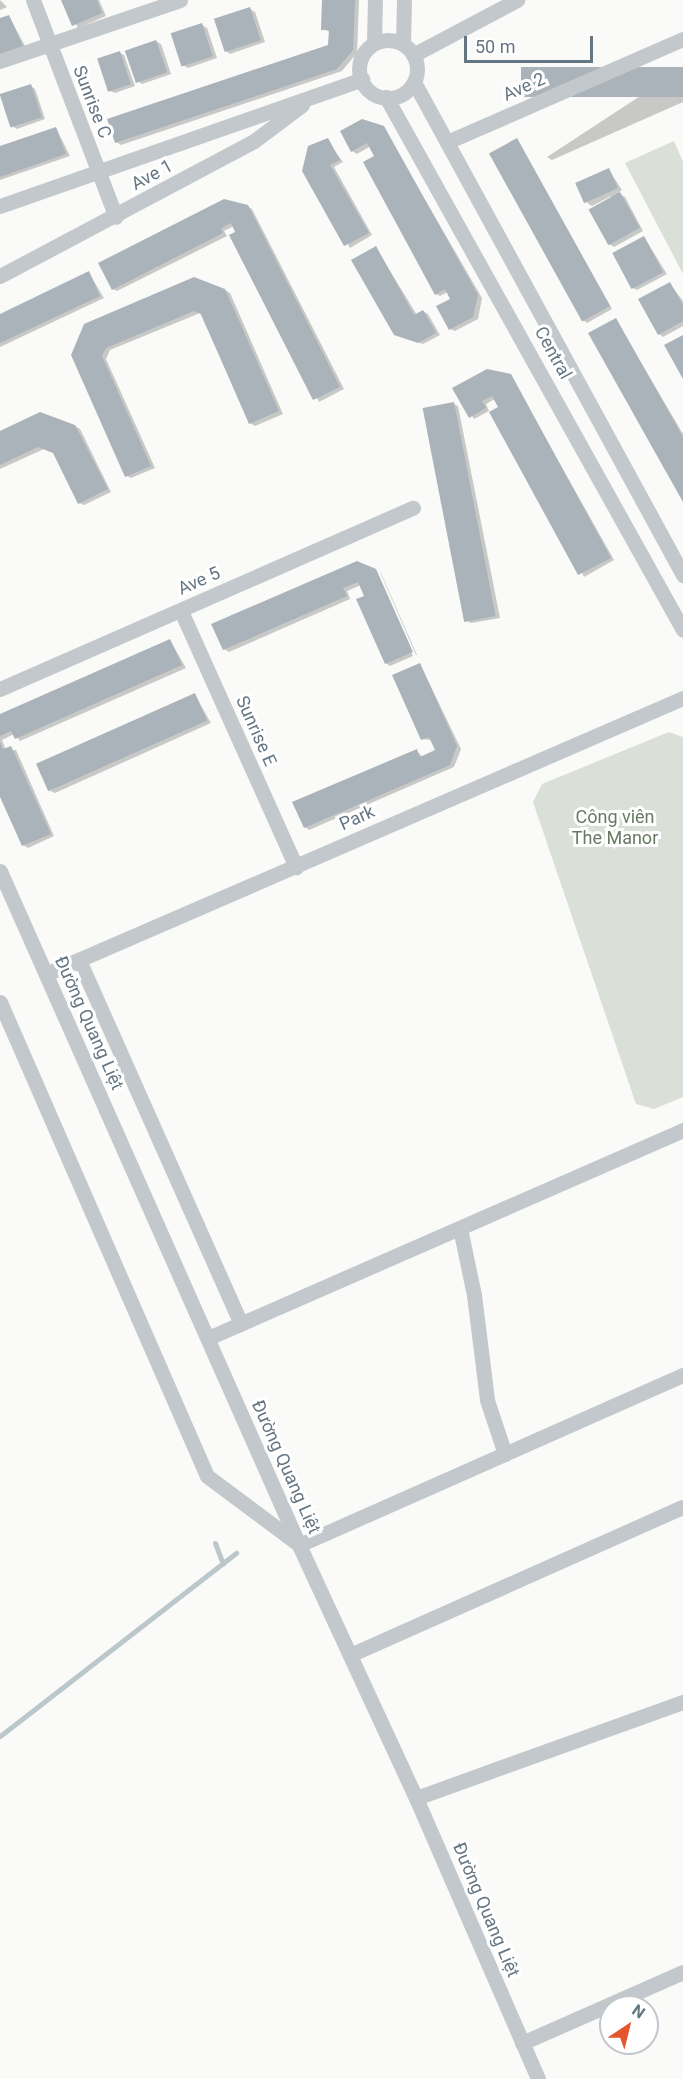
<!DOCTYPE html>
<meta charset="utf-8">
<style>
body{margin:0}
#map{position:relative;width:683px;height:2079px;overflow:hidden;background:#fafaf8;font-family:Roboto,sans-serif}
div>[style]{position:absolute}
.green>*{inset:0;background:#dadfd7}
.shadow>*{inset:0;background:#0003}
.stream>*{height:5px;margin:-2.5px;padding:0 2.5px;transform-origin:2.5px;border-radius:2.5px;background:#bbc7cb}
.building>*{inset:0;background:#aab3b9;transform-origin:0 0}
.street>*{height:15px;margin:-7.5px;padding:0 7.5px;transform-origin:7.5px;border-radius:7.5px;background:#c3c8cc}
.street>.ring{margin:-7.5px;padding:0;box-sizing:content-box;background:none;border:15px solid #c3c8cc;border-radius:50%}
span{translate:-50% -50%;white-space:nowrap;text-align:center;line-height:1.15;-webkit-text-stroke:6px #fff;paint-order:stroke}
.street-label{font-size:18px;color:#657683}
.park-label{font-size:18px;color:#687a64}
.north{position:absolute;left:599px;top:1995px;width:60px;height:60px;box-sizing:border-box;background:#fff;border:2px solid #c1c8cd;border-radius:50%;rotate:35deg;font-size:16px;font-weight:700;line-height:24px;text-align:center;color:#657683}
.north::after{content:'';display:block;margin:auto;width:21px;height:27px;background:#e4572e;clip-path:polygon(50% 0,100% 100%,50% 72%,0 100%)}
.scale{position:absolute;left:464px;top:36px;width:129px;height:27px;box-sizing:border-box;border:3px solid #657683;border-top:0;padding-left:8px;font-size:18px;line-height:21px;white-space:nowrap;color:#657683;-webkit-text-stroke:4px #fff;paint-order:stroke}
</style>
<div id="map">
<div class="green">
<i style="clip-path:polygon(674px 141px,683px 162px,683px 274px,625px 163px)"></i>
<i style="clip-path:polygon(669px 732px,683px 737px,683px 1097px,654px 1109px,636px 1104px,533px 802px,542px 784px)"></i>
</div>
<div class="shadow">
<i style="clip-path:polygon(0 0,7px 7px,0 10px)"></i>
<i style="clip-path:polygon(62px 0,99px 0,106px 16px,78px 28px)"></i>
<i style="clip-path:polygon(324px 0,359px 0,357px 53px,342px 71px,121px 145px,116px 142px,330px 46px,330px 32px,323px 29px)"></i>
<i style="clip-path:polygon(250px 9px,255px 12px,265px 42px,230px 54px,226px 51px)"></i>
<i style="clip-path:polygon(9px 16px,26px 48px,0 60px,0 20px)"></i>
<i style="clip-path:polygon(202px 25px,207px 28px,217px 58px,188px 68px,183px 65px)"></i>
<i style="clip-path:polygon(156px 41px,161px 44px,171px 74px,142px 84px,138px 81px)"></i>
<i style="clip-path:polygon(120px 53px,124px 55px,135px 86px,115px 93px,110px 91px)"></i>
<i style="clip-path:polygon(683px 68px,683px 102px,552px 160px,547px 157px)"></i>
<i style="clip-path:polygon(31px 86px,35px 89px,45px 119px,17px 129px,12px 126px)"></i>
<i style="clip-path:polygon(383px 127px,482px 298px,478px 319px,455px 331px,450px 329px,452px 300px,448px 292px,440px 296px,436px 294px,371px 146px,357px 154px,352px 151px)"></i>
<i style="clip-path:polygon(56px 128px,70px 156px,0 180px,0 148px)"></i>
<i style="clip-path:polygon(327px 140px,343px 162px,334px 167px,372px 235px,350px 248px,304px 171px)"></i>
<i style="clip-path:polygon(517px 140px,612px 309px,587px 323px,583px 320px)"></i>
<i style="clip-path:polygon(609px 170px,622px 190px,618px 193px,625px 197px,643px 231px,614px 247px,609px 244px,611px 196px,592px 206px,587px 203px)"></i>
<i style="clip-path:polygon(247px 206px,252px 209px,344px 389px,319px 402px,234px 226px,224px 231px,227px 236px,117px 291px,113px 289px)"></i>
<i style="clip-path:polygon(644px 237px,667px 274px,637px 290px,633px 288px)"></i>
<i style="clip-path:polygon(376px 248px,417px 315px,423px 311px,428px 314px,440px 335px,423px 344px,395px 334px)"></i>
<i style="clip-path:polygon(89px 273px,104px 298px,0 347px,0 315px)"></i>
<i style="clip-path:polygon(670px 284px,683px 301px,683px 326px,663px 337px,659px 334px)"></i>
<i style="clip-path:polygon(225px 290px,230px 293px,283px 414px,255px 426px,250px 423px,200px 313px,110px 350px,106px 359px,155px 468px,131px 478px,127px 476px,73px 355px)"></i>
<i style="clip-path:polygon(616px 320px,683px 434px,683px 499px)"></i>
<i style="clip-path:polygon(510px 375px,614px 560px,584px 577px,495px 399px,486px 404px,489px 411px,474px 419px,454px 388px)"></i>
<i style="clip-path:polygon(454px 404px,458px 406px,500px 618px,471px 623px,467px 621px)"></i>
<i style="clip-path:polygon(75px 426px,80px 429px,111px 492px,84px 505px,79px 503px,54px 453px,44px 449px,0 469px,0 432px)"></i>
<i style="clip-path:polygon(375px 570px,413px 656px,390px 666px,386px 663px,361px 585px,347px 591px,350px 599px,229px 652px,224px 649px)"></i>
<i style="clip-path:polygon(380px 572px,381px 573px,417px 655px,416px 655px)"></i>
<i style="clip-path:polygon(170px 640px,186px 668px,20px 741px,14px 734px,2px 740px,6px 750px,16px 750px,54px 836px,28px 848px,23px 845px,0 794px,0 716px)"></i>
<i style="clip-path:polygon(420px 664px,461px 749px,454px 767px,309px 830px,305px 827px,416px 751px,423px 757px,437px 751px,432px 740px,422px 739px)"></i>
<i style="clip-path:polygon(195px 695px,211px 723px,55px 793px,50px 791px)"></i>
</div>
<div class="stream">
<i style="left:215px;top:1543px;width:22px;rotate:69deg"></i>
<i style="left:0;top:1736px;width:299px;rotate:-37.8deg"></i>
</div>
<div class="building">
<i style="clip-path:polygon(61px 0,97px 0,102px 13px,72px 26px)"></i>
<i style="clip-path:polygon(322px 0,355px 0,353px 50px,337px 69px,115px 143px,107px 119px,328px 45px,329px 30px,321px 30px)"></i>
<i style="left:250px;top:7px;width:35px;height:38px;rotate:72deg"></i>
<i style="clip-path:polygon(9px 15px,23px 46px,0 56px,0 18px)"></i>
<i style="left:202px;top:23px;width:35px;height:33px;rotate:72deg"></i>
<i style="left:156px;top:40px;width:34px;height:33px;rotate:71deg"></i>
<i style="left:120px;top:51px;width:35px;height:24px;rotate:72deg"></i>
<i style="left:683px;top:67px;width:30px;height:162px;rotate:90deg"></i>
<i style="left:31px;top:84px;width:35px;height:33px;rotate:72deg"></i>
<i style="clip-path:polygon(362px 119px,384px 126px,478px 295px,473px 317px,449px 330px,436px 306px,450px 299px,445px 289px,435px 295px,363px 162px,374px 156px,367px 143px,351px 152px,340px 131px)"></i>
<i style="clip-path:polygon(56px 127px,66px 154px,0 177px,0 146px)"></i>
<i style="clip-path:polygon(328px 138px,340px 160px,330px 165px,369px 233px,344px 246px,302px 171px,308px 146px)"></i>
<i style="left:517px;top:138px;width:192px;height:32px;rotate:61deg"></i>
<i style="left:609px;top:168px;width:22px;height:37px;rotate:66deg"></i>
<i style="left:620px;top:192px;width:41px;height:36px;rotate:61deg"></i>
<i style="clip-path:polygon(224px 199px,248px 205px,340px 387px,313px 400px,229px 235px,235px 232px,231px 223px,221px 228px,223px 233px,112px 290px,98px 263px)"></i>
<i style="left:644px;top:236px;width:41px;height:36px;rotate:62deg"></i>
<i style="clip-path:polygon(376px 246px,414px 315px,423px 310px,436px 333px,418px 343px,394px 335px,351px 260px)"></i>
<i style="clip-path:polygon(89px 271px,100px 296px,0 343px,0 314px)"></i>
<i style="clip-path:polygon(194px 277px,225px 289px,279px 411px,249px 424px,201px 314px,194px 311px,106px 348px,102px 356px,151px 466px,125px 477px,71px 355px,84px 324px)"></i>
<i style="clip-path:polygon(670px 282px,683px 305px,683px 321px,658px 335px,638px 299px)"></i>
<i style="clip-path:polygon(616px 318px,683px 437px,683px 502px,588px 333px)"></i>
<i style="clip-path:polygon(683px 335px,683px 379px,664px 345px)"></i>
<i style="clip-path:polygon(487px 369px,511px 374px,611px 558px,578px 575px,489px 412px,498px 407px,492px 396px,482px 401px,486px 408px,469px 418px,452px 388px)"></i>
<i style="left:454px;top:402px;width:218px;height:32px;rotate:79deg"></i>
<i style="clip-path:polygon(40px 412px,75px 425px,108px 489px,78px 504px,53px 453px,38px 447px,0 465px,0 431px)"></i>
<i style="clip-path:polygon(357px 561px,376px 569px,413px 652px,385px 664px,356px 599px,364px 596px,358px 582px,343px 588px,347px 596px,223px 650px,211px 624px)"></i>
<i style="clip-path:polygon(170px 639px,182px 665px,15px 739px,11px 731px,0 736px,0 714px)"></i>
<i style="clip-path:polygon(420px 663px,457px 746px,450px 765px,304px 828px,292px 802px,417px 749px,420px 757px,435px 750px,429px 737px,421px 740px,392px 675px)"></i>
<i style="left:195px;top:693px;width:30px;height:174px;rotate:66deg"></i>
<i style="clip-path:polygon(0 742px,3px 749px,11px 746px,51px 834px,22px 846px,0 797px)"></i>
</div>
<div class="street">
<i style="left:33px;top:0;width:232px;rotate:69.1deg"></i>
<i class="ring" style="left:359px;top:40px;width:43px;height:43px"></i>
<i style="left:374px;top:43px;width:43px;rotate:-88.7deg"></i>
<i style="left:403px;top:44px;width:44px;rotate:-88.7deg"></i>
<i style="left:413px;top:55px;width:118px;rotate:-27.9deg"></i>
<i style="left:0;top:61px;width:190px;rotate:-18.7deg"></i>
<i style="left:414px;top:82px;width:562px;rotate:61.38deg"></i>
<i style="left:386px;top:97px;width:610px;rotate:60.87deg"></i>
<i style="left:447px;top:142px;width:257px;rotate:-23.6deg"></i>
<i style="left:0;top:206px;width:384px;rotate:-19.3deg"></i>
<i style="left:0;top:276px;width:288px;rotate:-28deg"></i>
<i style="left:254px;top:141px;width:60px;rotate:-36.9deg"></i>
<i style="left:181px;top:611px;width:281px;rotate:65.8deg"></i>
<i style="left:0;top:689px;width:451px;rotate:-23.7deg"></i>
<i style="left:0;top:871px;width:737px;rotate:66.08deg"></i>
<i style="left:299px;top:1545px;width:279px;rotate:65.2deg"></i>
<i style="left:416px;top:1798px;width:306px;rotate:66.5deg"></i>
<i style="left:79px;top:960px;width:398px;rotate:66deg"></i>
<i style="left:46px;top:974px;width:694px;rotate:-23.43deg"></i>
<i style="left:0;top:1002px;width:517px;rotate:66.41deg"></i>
<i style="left:207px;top:1476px;width:112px;rotate:36.7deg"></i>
<i style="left:460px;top:1228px;width:68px;rotate:78.2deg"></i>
<i style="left:474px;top:1295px;width:106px;rotate:82.9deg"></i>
<i style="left:487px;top:1400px;width:57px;rotate:71.6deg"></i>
<i style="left:208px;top:1338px;width:519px;rotate:-23.65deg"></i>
<i style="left:299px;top:1545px;width:420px;rotate:-23.9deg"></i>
<i style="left:350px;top:1655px;width:364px;rotate:-24deg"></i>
<i style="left:416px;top:1798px;width:284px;rotate:-19.8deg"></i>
<i style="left:522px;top:2043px;width:176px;rotate:-23.8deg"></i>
</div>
<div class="street-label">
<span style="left:524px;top:87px;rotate:-24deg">Ave 2</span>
<span style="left:92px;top:102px;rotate:69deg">Sunrise C</span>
<span style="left:152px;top:175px;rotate:-29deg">Ave 1</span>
<span style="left:553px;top:353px;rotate:61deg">Central</span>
<span style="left:199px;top:581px;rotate:-24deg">Ave 5</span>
<span style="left:256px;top:731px;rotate:66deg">Sunrise E</span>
<span style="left:357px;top:818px;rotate:-24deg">Park</span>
<span style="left:89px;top:1023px;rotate:66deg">Đường Quang Liệt</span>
<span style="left:286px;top:1467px;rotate:66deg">Đường Quang Liệt</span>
<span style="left:486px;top:1910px;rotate:67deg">Đường Quang Liệt</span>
</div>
<div class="park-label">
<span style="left:615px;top:828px">Công viên<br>The Manor</span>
</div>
<div class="north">N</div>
<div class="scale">50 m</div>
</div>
